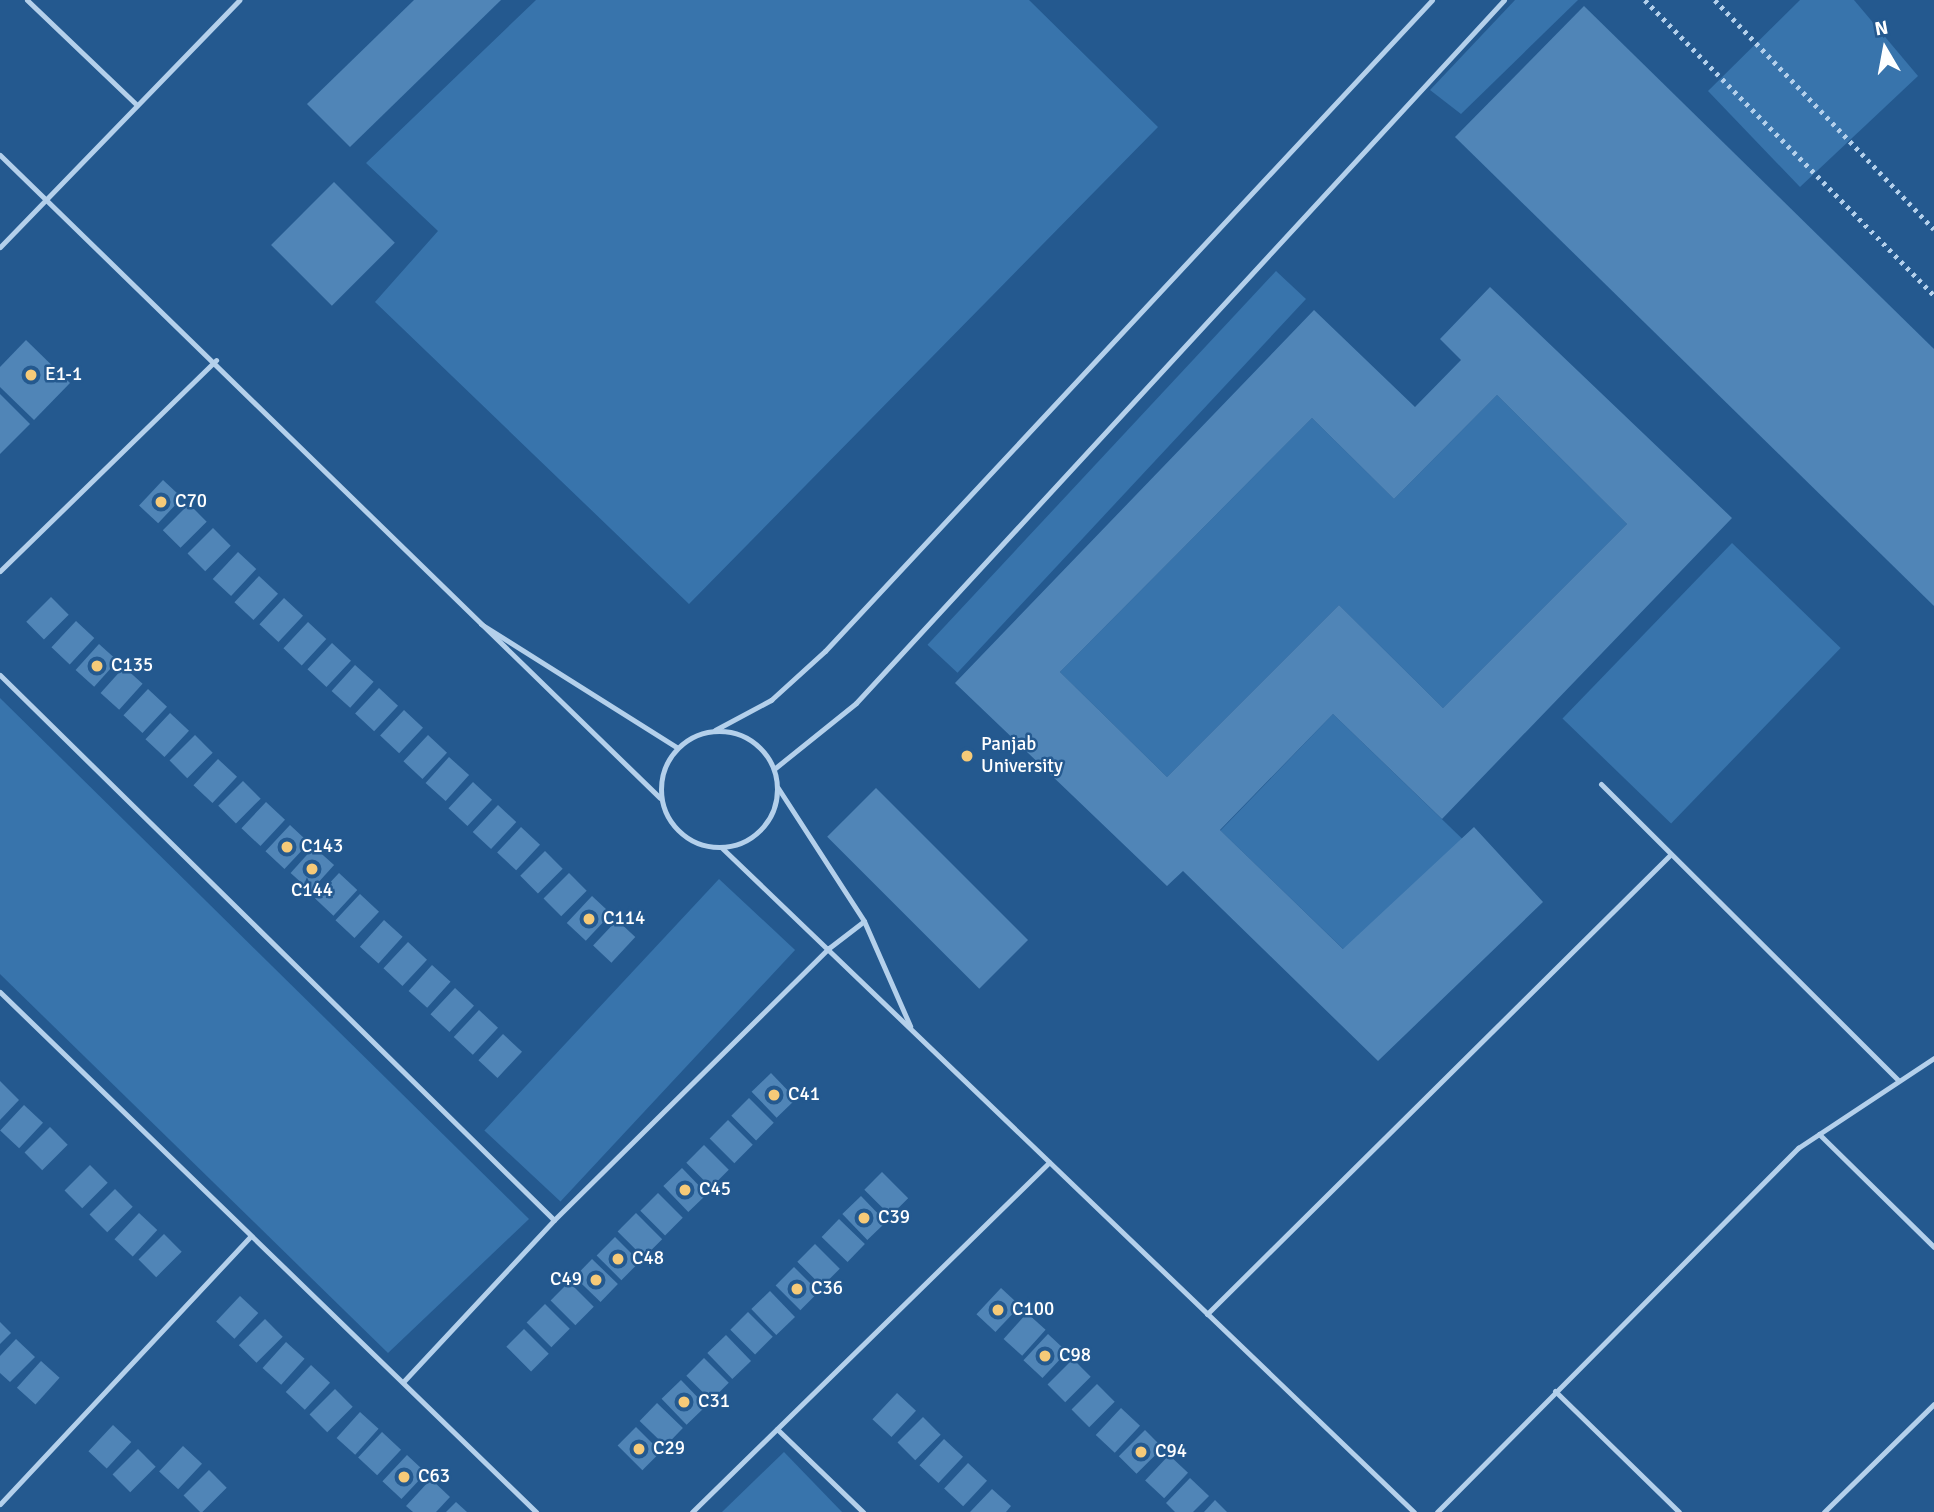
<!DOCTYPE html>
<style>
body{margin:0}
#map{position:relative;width:1934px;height:1512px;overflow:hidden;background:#24598f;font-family:Signika,sans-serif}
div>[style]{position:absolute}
.green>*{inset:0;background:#3874ac;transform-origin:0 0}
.building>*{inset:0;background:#5085b7;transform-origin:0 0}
.path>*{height:4.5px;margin-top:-2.25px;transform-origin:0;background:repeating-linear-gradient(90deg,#b4d0eb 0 3.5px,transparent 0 8.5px)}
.lane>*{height:5px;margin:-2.5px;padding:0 2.5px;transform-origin:2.5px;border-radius:2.5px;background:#b4d0eb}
.lane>.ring{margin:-2.5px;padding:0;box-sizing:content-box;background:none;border:5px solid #b4d0eb;border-radius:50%}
.dots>*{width:19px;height:19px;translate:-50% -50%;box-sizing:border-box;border:4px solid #24598f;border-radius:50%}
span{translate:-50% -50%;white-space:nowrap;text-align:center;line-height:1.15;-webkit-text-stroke:5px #24598f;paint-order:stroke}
.poi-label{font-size:19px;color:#fff}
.left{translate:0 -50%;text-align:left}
.right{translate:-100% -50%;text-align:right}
.north{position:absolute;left:1850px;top:14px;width:70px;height:70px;-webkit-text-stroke:5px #24598f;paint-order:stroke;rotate:350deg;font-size:19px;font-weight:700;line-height:28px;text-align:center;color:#fff}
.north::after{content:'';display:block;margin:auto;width:24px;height:32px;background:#fff;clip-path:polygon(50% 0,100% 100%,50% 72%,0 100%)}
</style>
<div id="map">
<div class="green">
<i style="clip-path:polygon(536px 0,1029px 0,1158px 127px,689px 604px,375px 302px,438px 231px,366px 163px)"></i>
<i style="clip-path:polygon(1515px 0,1578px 0,1461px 114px,1430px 90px)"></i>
<i style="clip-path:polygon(1800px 0,1854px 0,1918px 76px,1800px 187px,1708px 91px)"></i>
<i style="left:1276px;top:271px;width:41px;height:511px;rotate:43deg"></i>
<i style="clip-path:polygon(1497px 395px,1627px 524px,1443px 708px,1339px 605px,1167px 777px,1060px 672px,1312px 418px,1394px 499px)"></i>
<i style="left:1732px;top:543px;width:151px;height:244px;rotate:44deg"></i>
<i style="clip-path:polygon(0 698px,529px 1219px,388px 1353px,0 974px)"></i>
<i style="left:1333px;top:714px;width:180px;height:162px;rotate:44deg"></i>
<i style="left:719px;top:879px;width:104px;height:344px;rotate:43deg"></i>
<i style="clip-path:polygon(784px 1452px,842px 1512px,722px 1512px)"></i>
</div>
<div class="building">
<i style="clip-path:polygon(414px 0,501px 0,350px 147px,307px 104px)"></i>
<i style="clip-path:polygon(1584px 6px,1934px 349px,1934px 606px,1455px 137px)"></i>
<i style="left:334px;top:182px;width:86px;height:89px;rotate:45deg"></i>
<i style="clip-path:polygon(evenodd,1490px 287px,1732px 518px,1442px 819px,1333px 714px,1220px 830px,1343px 949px,1474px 827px,1543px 902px,1378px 1061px,1183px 871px,1167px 886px,955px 683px,1314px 310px,1415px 407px,1461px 360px,1440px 339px,1490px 287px,1497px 395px,1627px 524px,1443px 708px,1339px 605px,1167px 777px,1060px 672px,1312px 418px,1394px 499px,1497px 395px)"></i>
<i style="clip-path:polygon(26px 340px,70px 383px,34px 420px,0 387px,0 367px)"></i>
<i style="clip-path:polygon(0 394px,30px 424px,0 454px)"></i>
<i style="left:163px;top:480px;width:26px;height:35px;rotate:43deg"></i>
<i style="left:189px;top:504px;width:25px;height:37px;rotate:45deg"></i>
<i style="left:213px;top:528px;width:25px;height:36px;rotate:45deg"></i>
<i style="left:238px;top:552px;width:25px;height:37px;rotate:43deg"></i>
<i style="left:259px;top:576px;width:26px;height:36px;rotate:43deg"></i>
<i style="left:51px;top:597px;width:25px;height:35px;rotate:45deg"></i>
<i style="left:284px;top:598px;width:26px;height:36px;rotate:43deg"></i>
<i style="left:76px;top:621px;width:25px;height:36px;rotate:43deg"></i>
<i style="left:308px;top:622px;width:25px;height:36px;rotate:43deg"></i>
<i style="left:332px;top:643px;width:26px;height:36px;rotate:43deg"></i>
<i style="left:99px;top:644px;width:25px;height:35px;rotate:42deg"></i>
<i style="left:355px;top:665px;width:25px;height:35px;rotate:42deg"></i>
<i style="left:124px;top:667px;width:25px;height:35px;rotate:42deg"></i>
<i style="left:379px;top:688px;width:26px;height:35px;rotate:43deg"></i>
<i style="left:148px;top:689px;width:26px;height:36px;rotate:43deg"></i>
<i style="left:404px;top:710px;width:26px;height:35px;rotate:43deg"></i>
<i style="left:170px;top:713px;width:26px;height:36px;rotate:43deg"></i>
<i style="left:195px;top:735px;width:25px;height:36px;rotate:45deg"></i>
<i style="left:428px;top:735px;width:26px;height:36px;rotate:43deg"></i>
<i style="left:449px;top:757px;width:27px;height:35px;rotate:42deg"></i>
<i style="left:218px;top:759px;width:26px;height:36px;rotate:43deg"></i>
<i style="left:243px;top:781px;width:25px;height:35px;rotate:45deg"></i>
<i style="left:473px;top:782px;width:26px;height:36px;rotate:43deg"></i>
<i style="left:876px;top:788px;width:215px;height:69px;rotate:45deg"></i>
<i style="left:266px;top:802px;width:26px;height:36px;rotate:43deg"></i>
<i style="left:498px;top:805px;width:25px;height:37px;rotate:43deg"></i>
<i style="left:290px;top:825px;width:26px;height:36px;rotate:43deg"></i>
<i style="left:521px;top:827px;width:26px;height:35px;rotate:43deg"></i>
<i style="left:314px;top:847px;width:27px;height:35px;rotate:42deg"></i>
<i style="left:545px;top:851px;width:25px;height:35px;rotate:45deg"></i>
<i style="left:339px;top:873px;width:25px;height:35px;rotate:43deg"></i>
<i style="left:569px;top:873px;width:25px;height:36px;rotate:45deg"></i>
<i style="left:360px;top:894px;width:26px;height:36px;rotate:43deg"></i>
<i style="left:592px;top:896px;width:26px;height:37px;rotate:43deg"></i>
<i style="left:384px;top:920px;width:25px;height:36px;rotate:42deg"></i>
<i style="left:617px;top:920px;width:25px;height:35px;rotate:43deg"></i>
<i style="left:408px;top:942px;width:26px;height:36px;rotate:43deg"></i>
<i style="left:432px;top:965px;width:25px;height:35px;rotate:42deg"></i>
<i style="left:455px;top:988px;width:26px;height:36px;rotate:43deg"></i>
<i style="left:479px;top:1010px;width:26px;height:37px;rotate:43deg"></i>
<i style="left:503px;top:1034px;width:26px;height:36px;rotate:43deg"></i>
<i style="left:771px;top:1073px;width:36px;height:27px;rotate:46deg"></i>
<i style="clip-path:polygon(0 1081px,19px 1100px,0 1120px)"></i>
<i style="left:749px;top:1098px;width:35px;height:25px;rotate:45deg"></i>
<i style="left:24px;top:1105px;width:26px;height:35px;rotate:43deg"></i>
<i style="left:728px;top:1120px;width:35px;height:26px;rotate:45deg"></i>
<i style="left:50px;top:1127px;width:25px;height:36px;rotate:45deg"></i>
<i style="left:704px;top:1145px;width:35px;height:25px;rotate:45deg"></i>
<i style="left:90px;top:1165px;width:25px;height:36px;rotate:45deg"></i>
<i style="left:682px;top:1168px;width:36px;height:26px;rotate:46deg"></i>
<i style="left:882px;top:1172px;width:37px;height:25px;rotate:45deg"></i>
<i style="left:115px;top:1189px;width:25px;height:36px;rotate:45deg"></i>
<i style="left:658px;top:1193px;width:35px;height:25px;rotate:45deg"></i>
<i style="left:861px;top:1196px;width:36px;height:26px;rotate:46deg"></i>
<i style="left:139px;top:1213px;width:25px;height:36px;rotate:43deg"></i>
<i style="left:636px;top:1213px;width:37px;height:26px;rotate:45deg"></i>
<i style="left:839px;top:1219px;width:36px;height:25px;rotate:44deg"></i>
<i style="left:164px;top:1234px;width:25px;height:36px;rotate:45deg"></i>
<i style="left:615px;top:1237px;width:35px;height:26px;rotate:45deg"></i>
<i style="left:815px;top:1244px;width:35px;height:25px;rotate:45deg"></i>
<i style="left:592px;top:1259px;width:36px;height:25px;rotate:44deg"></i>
<i style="left:794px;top:1267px;width:35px;height:26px;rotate:45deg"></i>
<i style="left:569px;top:1282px;width:35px;height:26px;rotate:45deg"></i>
<i style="left:1001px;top:1288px;width:26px;height:36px;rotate:43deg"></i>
<i style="left:770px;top:1291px;width:36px;height:26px;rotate:46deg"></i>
<i style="left:240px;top:1296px;width:25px;height:35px;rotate:43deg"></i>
<i style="left:545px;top:1304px;width:35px;height:26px;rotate:45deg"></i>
<i style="left:748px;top:1312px;width:35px;height:25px;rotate:45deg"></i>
<i style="left:1027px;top:1313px;width:25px;height:35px;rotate:42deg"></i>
<i style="left:265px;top:1319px;width:25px;height:37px;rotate:45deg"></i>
<i style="clip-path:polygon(0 1322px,11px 1333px,0 1344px)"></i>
<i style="left:524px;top:1329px;width:35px;height:25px;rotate:45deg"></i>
<i style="left:1048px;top:1334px;width:26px;height:36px;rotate:43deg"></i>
<i style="left:726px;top:1335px;width:36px;height:26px;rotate:46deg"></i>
<i style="clip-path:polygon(16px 1339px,35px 1357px,10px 1382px,0 1373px,0 1356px)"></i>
<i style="left:286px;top:1342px;width:25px;height:35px;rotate:42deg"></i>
<i style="left:704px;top:1358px;width:35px;height:25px;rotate:45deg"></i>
<i style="left:1073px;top:1359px;width:25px;height:36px;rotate:45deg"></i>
<i style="left:41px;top:1361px;width:25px;height:36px;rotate:42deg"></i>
<i style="left:311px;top:1365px;width:26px;height:37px;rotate:43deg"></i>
<i style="left:681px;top:1380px;width:36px;height:27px;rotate:46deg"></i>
<i style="left:1097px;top:1384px;width:25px;height:36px;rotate:45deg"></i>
<i style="left:335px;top:1389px;width:25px;height:36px;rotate:45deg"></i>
<i style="left:897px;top:1393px;width:26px;height:36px;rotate:43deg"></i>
<i style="left:657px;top:1403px;width:36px;height:25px;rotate:44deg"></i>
<i style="left:1121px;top:1408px;width:26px;height:37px;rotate:43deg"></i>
<i style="left:360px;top:1412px;width:25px;height:35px;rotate:42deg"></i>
<i style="left:923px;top:1417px;width:25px;height:36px;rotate:45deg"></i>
<i style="left:113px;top:1425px;width:25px;height:36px;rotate:43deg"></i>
<i style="left:636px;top:1427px;width:35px;height:26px;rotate:45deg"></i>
<i style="left:1145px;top:1430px;width:25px;height:37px;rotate:45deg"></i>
<i style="left:382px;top:1432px;width:26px;height:35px;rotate:43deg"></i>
<i style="left:944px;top:1439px;width:26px;height:36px;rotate:43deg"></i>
<i style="left:183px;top:1446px;width:26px;height:35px;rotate:43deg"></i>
<i style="left:138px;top:1449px;width:25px;height:36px;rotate:45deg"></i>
<i style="left:407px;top:1455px;width:26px;height:36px;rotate:43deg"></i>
<i style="left:1169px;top:1455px;width:26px;height:35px;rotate:43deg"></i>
<i style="left:968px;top:1463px;width:26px;height:35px;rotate:43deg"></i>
<i style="left:209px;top:1470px;width:25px;height:36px;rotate:45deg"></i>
<i style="clip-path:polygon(1190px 1478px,1209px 1496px,1193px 1512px,1175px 1512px,1166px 1503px)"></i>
<i style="clip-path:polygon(431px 1479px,450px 1497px,436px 1512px,413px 1512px,406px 1506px)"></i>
<i style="clip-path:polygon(992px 1489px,1011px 1506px,1006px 1512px,970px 1512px)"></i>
<i style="clip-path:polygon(1215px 1500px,1227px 1512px,1204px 1512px)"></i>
<i style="clip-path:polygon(456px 1502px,467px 1512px,446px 1512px)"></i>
</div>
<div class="path">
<i style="left:1645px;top:0;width:413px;rotate:45.6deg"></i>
<i style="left:1715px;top:0;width:317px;rotate:46.3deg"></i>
</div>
<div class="lane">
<i style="left:27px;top:0;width:152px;rotate:43.7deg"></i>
<i style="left:0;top:155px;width:921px;rotate:44.25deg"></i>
<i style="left:0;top:247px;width:344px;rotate:-45.9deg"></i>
<i style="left:0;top:571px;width:302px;rotate:-44.3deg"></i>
<i style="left:481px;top:624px;width:231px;rotate:32.2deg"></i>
<i style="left:0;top:675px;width:777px;rotate:44.53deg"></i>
<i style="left:715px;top:730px;width:64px;rotate:-28.2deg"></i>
<i style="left:771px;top:700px;width:73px;rotate:-42.2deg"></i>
<i style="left:825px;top:651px;width:890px;rotate:-47deg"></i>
<i class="ring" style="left:661px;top:731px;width:111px;height:111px"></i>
<i style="left:774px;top:769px;width:105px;rotate:-38.8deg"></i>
<i style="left:856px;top:703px;width:956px;rotate:-47.33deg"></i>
<i style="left:1601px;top:784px;width:419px;rotate:44.9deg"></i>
<i style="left:778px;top:788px;width:158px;rotate:57.1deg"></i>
<i style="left:864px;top:921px;width:115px;rotate:66.3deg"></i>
<i style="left:722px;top:848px;width:959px;rotate:43.82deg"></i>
<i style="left:0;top:992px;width:747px;rotate:44.13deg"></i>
<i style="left:1819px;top:1134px;width:161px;rotate:44.5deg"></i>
<i style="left:1207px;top:1314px;width:653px;rotate:-44.75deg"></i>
<i style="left:403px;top:1382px;width:221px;rotate:-47deg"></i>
<i style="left:554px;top:1220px;width:387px;rotate:-44.7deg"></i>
<i style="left:829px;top:948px;width:44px;rotate:-37.6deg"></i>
<i style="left:1555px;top:1391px;width:173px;rotate:44.3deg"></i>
<i style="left:777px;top:1429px;width:120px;rotate:44deg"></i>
<i style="left:0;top:1504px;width:367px;rotate:-46.9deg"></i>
<i style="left:692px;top:1512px;width:500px;rotate:-44.4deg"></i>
<i style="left:1437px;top:1512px;width:513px;rotate:-45.24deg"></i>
<i style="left:1798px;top:1148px;width:163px;rotate:-33.5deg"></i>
<i style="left:1824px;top:1512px;width:154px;rotate:-44.5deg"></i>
</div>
<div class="dots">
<i style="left:31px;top:375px;background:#f6ca78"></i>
<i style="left:161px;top:502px;background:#f6ca78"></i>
<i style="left:97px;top:666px;background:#f6ca78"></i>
<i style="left:967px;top:756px;background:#f6ca78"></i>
<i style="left:287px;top:847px;background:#f6ca78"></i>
<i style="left:312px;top:869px;background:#f6ca78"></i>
<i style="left:589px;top:919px;background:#f6ca78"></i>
<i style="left:774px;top:1095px;background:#f6ca78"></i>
<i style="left:685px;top:1190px;background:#f6ca78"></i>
<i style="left:864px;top:1218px;background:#f6ca78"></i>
<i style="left:618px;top:1259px;background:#f6ca78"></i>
<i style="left:596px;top:1280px;background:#f6ca78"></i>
<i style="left:797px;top:1289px;background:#f6ca78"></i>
<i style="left:998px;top:1310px;background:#f6ca78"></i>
<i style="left:1045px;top:1356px;background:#f6ca78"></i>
<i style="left:684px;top:1402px;background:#f6ca78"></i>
<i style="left:639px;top:1449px;background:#f6ca78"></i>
<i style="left:1141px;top:1452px;background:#f6ca78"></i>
<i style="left:404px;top:1477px;background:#f6ca78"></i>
</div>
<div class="poi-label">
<span class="left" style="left:45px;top:375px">E1-1</span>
<span class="left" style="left:175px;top:502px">C70</span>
<span class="left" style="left:111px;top:666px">C135</span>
<span class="left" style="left:981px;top:756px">Panjab<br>University</span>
<span class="left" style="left:301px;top:847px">C143</span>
<span style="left:312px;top:891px">C144</span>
<span class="left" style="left:603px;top:919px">C114</span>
<span class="left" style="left:788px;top:1095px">C41</span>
<span class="left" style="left:699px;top:1190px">C45</span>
<span class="left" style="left:878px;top:1218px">C39</span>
<span class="left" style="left:632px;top:1259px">C48</span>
<span class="right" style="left:582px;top:1280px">C49</span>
<span class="left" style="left:811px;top:1289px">C36</span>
<span class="left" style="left:1012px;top:1310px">C100</span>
<span class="left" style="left:1059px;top:1356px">C98</span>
<span class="left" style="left:698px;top:1402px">C31</span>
<span class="left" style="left:653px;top:1449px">C29</span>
<span class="left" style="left:1155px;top:1452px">C94</span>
<span class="left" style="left:418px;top:1477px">C63</span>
</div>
<div class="north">N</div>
</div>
